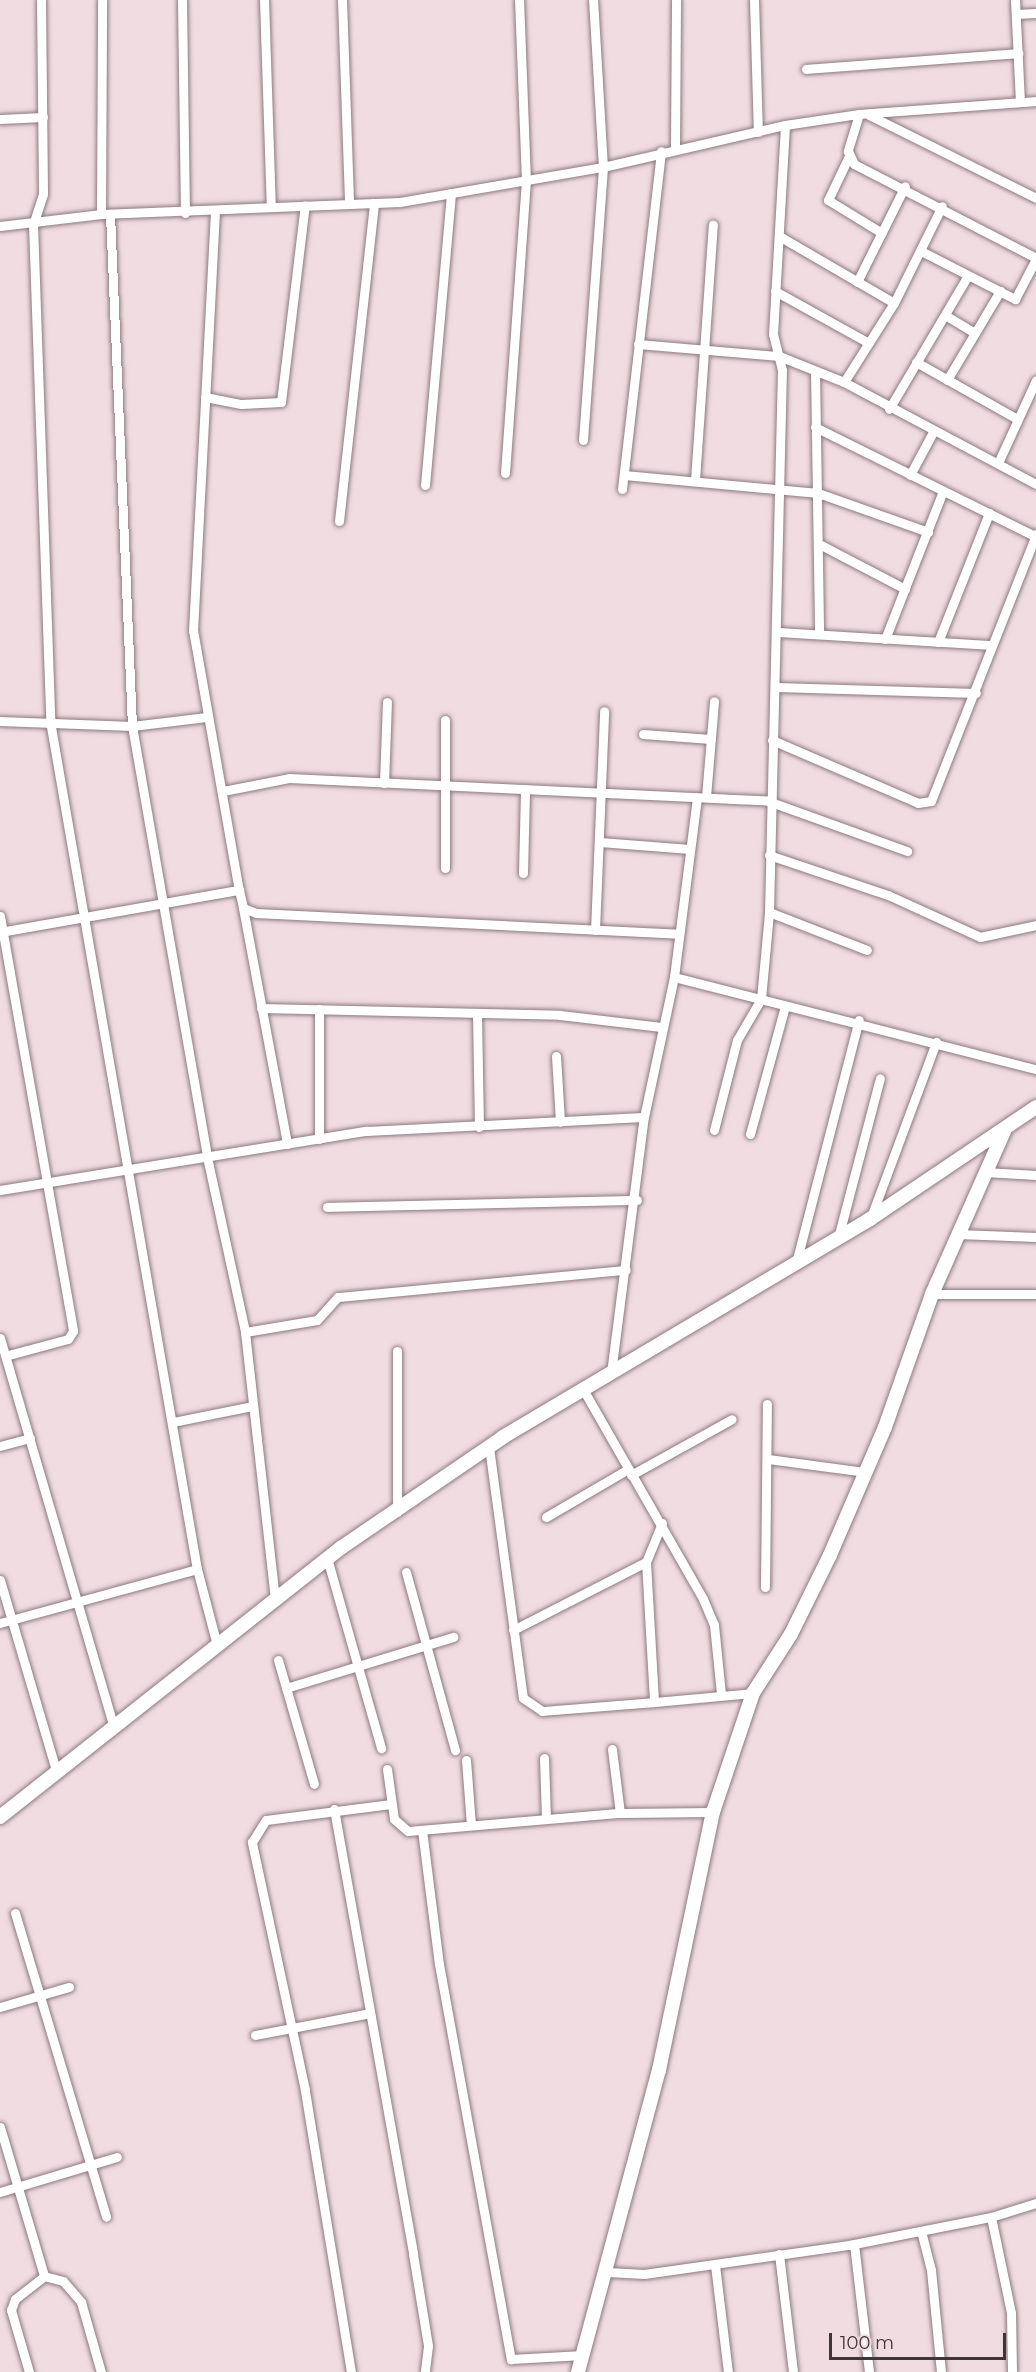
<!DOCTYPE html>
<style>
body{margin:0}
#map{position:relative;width:1036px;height:2372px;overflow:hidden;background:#f0dce1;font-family:Montserrat,sans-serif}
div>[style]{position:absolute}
.roads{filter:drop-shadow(0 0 2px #8c7a7e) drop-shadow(0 0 2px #8c7a7e)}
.street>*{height:9px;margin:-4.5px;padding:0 4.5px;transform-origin:4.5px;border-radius:4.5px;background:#fff}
.secondary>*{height:14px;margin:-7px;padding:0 7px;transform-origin:7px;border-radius:7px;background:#fff}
span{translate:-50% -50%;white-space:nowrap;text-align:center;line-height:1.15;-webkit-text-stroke:4.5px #f0dce1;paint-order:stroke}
.scale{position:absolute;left:829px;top:2333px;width:177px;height:27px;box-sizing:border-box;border:3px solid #3d3537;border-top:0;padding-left:8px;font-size:18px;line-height:21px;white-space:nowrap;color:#3d3537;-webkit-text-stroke:4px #f0dce1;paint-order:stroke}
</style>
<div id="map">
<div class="roads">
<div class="street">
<i style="left:41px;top:0;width:194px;rotate:89.4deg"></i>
<i style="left:43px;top:194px;width:32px;rotate:108deg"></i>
<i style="left:33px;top:224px;width:497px;rotate:88deg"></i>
<i style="left:50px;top:721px;width:861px;rotate:80.17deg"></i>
<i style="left:197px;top:1569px;width:79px;rotate:75.3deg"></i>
<i style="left:182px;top:0;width:213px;rotate:89.2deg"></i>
<i style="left:264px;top:0;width:207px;rotate:88.1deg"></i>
<i style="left:342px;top:0;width:204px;rotate:88deg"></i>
<i style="left:754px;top:0;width:132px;rotate:88.3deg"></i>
<i style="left:1015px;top:0;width:102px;rotate:87.2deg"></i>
<i style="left:1016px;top:14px;width:20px;rotate:-3deg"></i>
<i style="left:806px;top:69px;width:213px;rotate:-4.3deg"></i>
<i style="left:859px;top:114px;width:39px;rotate:107deg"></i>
<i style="left:848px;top:151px;width:14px;rotate:65deg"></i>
<i style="left:854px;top:164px;width:205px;rotate:27.3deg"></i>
<i style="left:869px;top:115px;width:186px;rotate:26.4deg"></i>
<i style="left:0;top:119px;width:43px;rotate:-2.7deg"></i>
<i style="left:675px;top:148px;width:148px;rotate:-89.6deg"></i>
<i style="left:849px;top:156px;width:49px;rotate:115.5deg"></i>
<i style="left:828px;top:200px;width:63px;rotate:31.4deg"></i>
<i style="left:215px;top:211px;width:420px;rotate:93deg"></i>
<i style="left:193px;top:630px;width:264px;rotate:80deg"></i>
<i style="left:101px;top:214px;width:214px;rotate:-89.7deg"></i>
<i style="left:110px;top:214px;width:512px;rotate:87.54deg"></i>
<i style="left:132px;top:726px;width:437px;rotate:80.1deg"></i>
<i style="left:207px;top:1157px;width:179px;rotate:77.7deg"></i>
<i style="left:245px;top:1332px;width:269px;rotate:83.6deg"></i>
<i style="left:0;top:226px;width:102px;rotate:-6.8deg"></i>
<i style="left:101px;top:214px;width:299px;rotate:-2.3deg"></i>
<i style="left:400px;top:202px;width:206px;rotate:-9.8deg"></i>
<i style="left:603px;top:167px;width:187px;rotate:-13deg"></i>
<i style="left:785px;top:125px;width:75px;rotate:-8.5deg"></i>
<i style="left:859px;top:114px;width:177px;rotate:-4.2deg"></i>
<i style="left:779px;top:236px;width:133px;rotate:30.2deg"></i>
<i style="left:921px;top:251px;width:106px;rotate:27.1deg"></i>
<i style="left:1015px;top:299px;width:45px;rotate:-62.3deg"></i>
<i style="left:857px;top:282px;width:107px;rotate:-63.4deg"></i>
<i style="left:775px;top:291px;width:107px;rotate:29deg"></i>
<i style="left:945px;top:315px;width:35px;rotate:31deg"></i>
<i style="left:638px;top:344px;width:142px;rotate:4.9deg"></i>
<i style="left:779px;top:356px;width:70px;rotate:21.8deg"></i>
<i style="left:844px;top:382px;width:217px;rotate:28deg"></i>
<i style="left:916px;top:362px;width:116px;rotate:29.4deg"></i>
<i style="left:815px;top:371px;width:262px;rotate:89.1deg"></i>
<i style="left:947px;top:380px;width:104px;rotate:-59.2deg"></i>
<i style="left:844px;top:382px;width:93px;rotate:-57.7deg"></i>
<i style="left:894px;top:303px;width:108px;rotate:-63.7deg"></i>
<i style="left:205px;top:397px;width:37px;rotate:11deg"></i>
<i style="left:241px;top:404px;width:40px;rotate:-2.9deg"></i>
<i style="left:281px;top:402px;width:198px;rotate:-83.1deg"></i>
<i style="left:889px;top:409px;width:153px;rotate:-59.4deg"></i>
<i style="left:815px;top:427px;width:246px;rotate:26.4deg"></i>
<i style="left:583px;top:440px;width:274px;rotate:-85.8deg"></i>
<i style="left:603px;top:167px;width:167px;rotate:-93.4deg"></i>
<i style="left:998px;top:463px;width:91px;rotate:-65.4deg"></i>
<i style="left:505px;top:473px;width:293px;rotate:-85.9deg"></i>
<i style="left:526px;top:181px;width:181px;rotate:-92.2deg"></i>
<i style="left:624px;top:475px;width:195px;rotate:5.3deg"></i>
<i style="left:818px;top:493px;width:117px;rotate:19.5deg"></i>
<i style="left:910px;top:475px;width:49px;rotate:-61.9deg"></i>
<i style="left:695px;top:480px;width:256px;rotate:-86deg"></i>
<i style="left:425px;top:485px;width:293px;rotate:-84.9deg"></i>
<i style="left:622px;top:489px;width:340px;rotate:-83.4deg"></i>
<i style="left:339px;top:521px;width:320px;rotate:-83.7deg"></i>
<i style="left:821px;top:545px;width:95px;rotate:27.6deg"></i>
<i style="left:778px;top:632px;width:211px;rotate:3.5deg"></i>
<i style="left:885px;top:639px;width:159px;rotate:-68.6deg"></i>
<i style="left:938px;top:642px;width:139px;rotate:-68.4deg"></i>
<i style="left:776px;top:687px;width:200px;rotate:1.7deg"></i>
<i style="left:0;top:721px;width:132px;rotate:2.2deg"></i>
<i style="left:132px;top:726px;width:75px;rotate:-6.9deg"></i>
<i style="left:643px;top:734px;width:68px;rotate:4.2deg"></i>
<i style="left:772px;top:740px;width:159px;rotate:23.3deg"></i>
<i style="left:918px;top:803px;width:13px;rotate:-9deg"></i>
<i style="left:931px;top:801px;width:287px;rotate:-68.5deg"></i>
<i style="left:384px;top:783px;width:81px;rotate:-87.9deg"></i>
<i style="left:223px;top:791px;width:67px;rotate:-11.1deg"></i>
<i style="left:289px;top:778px;width:480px;rotate:2.7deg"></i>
<i style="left:768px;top:801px;width:148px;rotate:19.8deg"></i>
<i style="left:706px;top:797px;width:96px;rotate:-85.2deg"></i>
<i style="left:600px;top:842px;width:90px;rotate:4.4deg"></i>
<i style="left:769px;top:855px;width:126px;rotate:18.6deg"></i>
<i style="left:888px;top:895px;width:101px;rotate:24.5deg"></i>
<i style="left:980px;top:937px;width:57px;rotate:-12.1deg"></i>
<i style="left:445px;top:868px;width:148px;rotate:-90deg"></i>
<i style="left:523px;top:873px;width:84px;rotate:-88.6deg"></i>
<i style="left:243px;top:908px;width:240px;rotate:79.4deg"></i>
<i style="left:769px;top:912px;width:105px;rotate:21.2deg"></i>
<i style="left:0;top:916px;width:421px;rotate:80deg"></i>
<i style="left:73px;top:1331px;width:9px;rotate:122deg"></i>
<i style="left:68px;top:1339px;width:65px;rotate:164.9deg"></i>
<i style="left:595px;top:930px;width:219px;rotate:-87.6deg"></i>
<i style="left:0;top:932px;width:243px;rotate:-10deg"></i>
<i style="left:239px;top:890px;width:18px;rotate:77deg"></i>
<i style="left:243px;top:908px;width:14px;rotate:21deg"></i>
<i style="left:256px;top:913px;width:423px;rotate:2.8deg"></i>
<i style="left:674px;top:977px;width:374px;rotate:14.3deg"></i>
<i style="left:261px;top:1008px;width:299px;rotate:1.3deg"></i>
<i style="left:560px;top:1015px;width:102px;rotate:6.8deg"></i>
<i style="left:477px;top:1013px;width:114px;rotate:89deg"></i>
<i style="left:556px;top:1056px;width:66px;rotate:86.5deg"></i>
<i style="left:714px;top:1130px;width:93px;rotate:-75.7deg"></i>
<i style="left:737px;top:1040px;width:48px;rotate:-59.7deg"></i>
<i style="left:761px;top:999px;width:87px;rotate:-84.7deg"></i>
<i style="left:769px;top:912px;width:542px;rotate:-88.63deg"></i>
<i style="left:782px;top:370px;width:37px;rotate:-104deg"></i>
<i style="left:773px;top:334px;width:209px;rotate:-86.7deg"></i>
<i style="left:750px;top:1134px;width:133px;rotate:-74.7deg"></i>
<i style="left:319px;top:1139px;width:130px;rotate:-90deg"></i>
<i style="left:985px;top:1172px;width:51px;rotate:3.4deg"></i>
<i style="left:0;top:1190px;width:371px;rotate:-9.2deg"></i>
<i style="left:366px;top:1131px;width:278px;rotate:-2.9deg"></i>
<i style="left:327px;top:1207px;width:310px;rotate:-1.3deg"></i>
<i style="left:871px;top:1217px;width:187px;rotate:-69.6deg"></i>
<i style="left:958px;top:1234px;width:78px;rotate:2.2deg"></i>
<i style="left:838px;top:1238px;width:165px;rotate:-75.3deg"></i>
<i style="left:796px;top:1263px;width:251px;rotate:-75.5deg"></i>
<i style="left:932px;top:1294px;width:104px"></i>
<i style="left:245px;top:1332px;width:73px;rotate:-9.5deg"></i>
<i style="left:317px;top:1320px;width:31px;rotate:-48deg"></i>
<i style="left:338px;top:1297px;width:289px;rotate:-5.4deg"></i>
<i style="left:0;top:1338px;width:405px;rotate:73.7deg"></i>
<i style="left:397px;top:1351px;width:161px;rotate:90deg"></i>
<i style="left:611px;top:1373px;width:258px;rotate:-82.7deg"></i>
<i style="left:644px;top:1117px;width:143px;rotate:-77.9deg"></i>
<i style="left:674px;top:977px;width:181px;rotate:-82.7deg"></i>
<i style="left:584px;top:1391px;width:240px;rotate:60.2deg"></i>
<i style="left:703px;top:1599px;width:28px;rotate:67deg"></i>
<i style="left:714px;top:1625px;width:69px;rotate:84.2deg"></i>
<i style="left:173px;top:1422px;width:81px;rotate:-11.4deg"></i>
<i style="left:0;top:1446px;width:31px;rotate:-15deg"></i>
<i style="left:489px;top:1447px;width:253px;rotate:82.3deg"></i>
<i style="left:523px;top:1698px;width:23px;rotate:34deg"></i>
<i style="left:542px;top:1711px;width:112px;rotate:-4.6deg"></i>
<i style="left:768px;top:1459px;width:99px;rotate:7.6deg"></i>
<i style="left:631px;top:1475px;width:115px;rotate:-29deg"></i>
<i style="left:546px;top:1517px;width:95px;rotate:-30.3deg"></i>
<i style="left:662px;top:1523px;width:42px;rotate:112.3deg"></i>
<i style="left:646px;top:1562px;width:140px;rotate:86.7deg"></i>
<i style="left:654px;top:1702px;width:99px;rotate:-5.2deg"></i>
<i style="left:327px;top:1558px;width:198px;rotate:74.1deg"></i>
<i style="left:406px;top:1572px;width:185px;rotate:74.6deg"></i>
<i style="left:0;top:1580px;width:202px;rotate:73.6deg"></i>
<i style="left:765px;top:1587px;width:183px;rotate:-89.4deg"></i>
<i style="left:0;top:1623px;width:204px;rotate:-15.3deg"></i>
<i style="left:513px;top:1630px;width:149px;rotate:-27.1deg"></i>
<i style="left:278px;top:1660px;width:129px;rotate:73.8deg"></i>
<i style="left:286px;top:1688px;width:175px;rotate:-17deg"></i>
<i style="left:612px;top:1749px;width:64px;rotate:82.9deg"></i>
<i style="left:544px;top:1758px;width:61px;rotate:88.1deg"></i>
<i style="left:466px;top:1760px;width:65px;rotate:85.6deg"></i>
<i style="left:387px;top:1769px;width:50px;rotate:82deg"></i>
<i style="left:394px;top:1819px;width:18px;rotate:41deg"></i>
<i style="left:408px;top:1831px;width:213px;rotate:-4.9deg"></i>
<i style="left:620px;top:1813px;width:93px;rotate:-0.6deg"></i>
<i style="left:334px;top:1809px;width:452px;rotate:79.9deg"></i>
<i style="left:413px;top:2254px;width:93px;rotate:80.7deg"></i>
<i style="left:428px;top:2346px;width:26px;rotate:97deg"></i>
<i style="left:422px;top:1830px;width:135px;rotate:82.8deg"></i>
<i style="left:439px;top:1964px;width:402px;rotate:79.7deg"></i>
<i style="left:511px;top:2359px;width:72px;rotate:-3.2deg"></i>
<i style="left:15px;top:1913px;width:317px;rotate:73.3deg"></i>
<i style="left:0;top:2007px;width:72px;rotate:-16.2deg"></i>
<i style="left:255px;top:2035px;width:117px;rotate:-10.8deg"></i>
<i style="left:0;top:2127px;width:155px;rotate:73.5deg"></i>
<i style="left:0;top:2192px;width:122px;rotate:-16.7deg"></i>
<i style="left:991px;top:2217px;width:98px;rotate:78.2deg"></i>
<i style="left:1011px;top:2313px;width:59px;rotate:89deg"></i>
<i style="left:921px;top:2231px;width:40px;rotate:75.6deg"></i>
<i style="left:931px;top:2270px;width:102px;rotate:84.4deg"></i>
<i style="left:854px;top:2244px;width:129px;rotate:83.3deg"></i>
<i style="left:779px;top:2254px;width:119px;rotate:83.2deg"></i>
<i style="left:715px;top:2265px;width:108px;rotate:83.1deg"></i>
<i style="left:608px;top:2272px;width:36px;rotate:3deg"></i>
<i style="left:644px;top:2274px;width:207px;rotate:-8.1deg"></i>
<i style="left:849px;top:2245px;width:145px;rotate:-11.2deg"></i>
<i style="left:991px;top:2217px;width:47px;rotate:-17.3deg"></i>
<i style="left:29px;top:2372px;width:65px;rotate:-106.2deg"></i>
<i style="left:11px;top:2310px;width:12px;rotate:-70deg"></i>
<i style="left:15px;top:2299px;width:37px;rotate:-38deg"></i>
<i style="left:44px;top:2276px;width:20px;rotate:15deg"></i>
<i style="left:63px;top:2281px;width:28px;rotate:49deg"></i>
<i style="left:81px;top:2302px;width:73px;rotate:74.1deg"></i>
<i style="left:351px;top:2372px;width:286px;rotate:-99.3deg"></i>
<i style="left:305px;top:2090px;width:254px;rotate:-102.1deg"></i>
<i style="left:252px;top:1842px;width:26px;rotate:-58deg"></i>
<i style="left:266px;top:1820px;width:126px;rotate:-7.3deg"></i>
</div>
<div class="secondary">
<i style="left:0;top:1817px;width:436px;rotate:-38.3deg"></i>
<i style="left:342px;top:1547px;width:195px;rotate:-34.3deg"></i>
<i style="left:503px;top:1437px;width:427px;rotate:-30.7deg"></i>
<i style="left:870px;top:1219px;width:200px;rotate:-34deg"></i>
<i style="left:578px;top:2372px;width:313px;rotate:-75deg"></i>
<i style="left:659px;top:2070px;width:264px;rotate:-78.2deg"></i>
<i style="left:713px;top:1812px;width:126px;rotate:-71.4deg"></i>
<i style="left:753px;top:1693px;width:70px;rotate:-57.2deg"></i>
<i style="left:791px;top:1634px;width:88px;rotate:-63.7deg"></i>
<i style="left:830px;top:1555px;width:139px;rotate:-66.7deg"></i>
<i style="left:885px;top:1427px;width:141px;rotate:-70.5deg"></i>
<i style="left:932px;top:1294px;width:180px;rotate:-66.1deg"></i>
</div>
</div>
<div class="scale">100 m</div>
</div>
